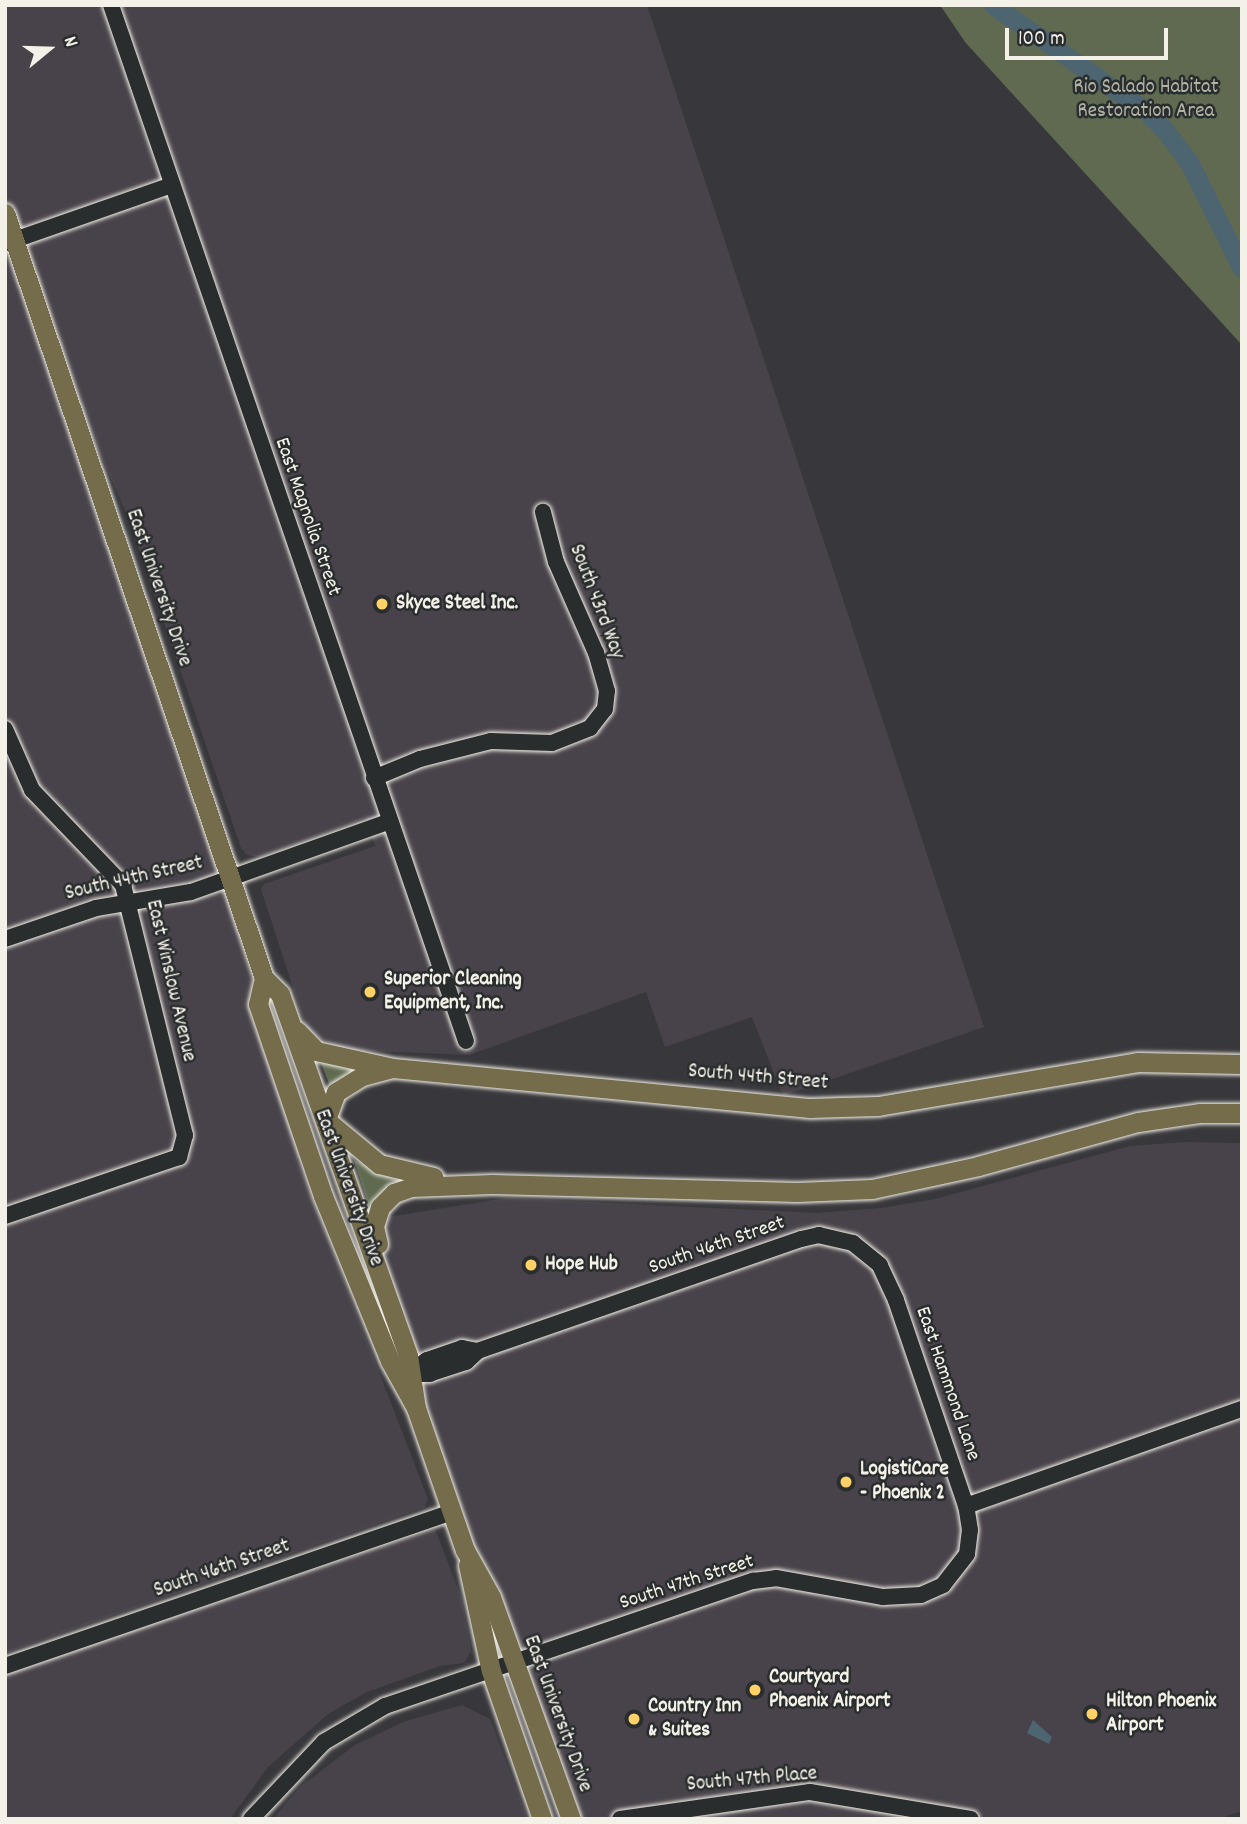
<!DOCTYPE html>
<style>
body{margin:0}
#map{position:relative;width:1247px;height:1824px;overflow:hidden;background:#38373b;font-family:Dekko,sans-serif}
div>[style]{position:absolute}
.built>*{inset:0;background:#48434a}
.green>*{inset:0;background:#5f6a51}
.water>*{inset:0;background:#4d6471}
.river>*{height:19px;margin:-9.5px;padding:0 9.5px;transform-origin:9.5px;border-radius:9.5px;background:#4d6471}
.roads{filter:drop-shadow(0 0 2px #f4f1e8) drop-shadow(0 0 2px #f4f1e8)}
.minor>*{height:16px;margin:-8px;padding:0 8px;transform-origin:8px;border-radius:8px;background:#2a2d2e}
.major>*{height:19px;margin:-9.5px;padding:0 9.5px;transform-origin:9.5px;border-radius:9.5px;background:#746c4b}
.dots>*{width:19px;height:19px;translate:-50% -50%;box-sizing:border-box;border:4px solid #2a2d2e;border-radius:50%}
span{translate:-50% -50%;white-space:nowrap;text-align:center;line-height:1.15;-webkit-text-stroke:5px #2a2d2e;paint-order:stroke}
.park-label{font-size:21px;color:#b1b4a4}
.street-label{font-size:21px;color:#f4f1e8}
.poi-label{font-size:21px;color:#f4f1e8;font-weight:700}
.left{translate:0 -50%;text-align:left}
.frame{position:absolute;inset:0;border:7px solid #f4f1e8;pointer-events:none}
.north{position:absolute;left:14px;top:14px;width:70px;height:70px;-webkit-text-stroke:5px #2a2d2e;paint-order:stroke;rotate:71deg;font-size:19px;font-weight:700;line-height:28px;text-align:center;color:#f4f1e8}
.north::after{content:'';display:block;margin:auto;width:24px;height:32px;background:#f4f1e8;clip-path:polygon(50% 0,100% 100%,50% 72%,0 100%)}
.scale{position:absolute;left:1005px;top:28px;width:163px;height:32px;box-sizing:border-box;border:4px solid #f4f1e8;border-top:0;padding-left:9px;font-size:21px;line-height:24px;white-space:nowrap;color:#f4f1e8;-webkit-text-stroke:5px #2a2d2e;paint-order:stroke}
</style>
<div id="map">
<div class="built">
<i style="clip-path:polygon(5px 5px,647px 5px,984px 1027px,783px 1096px,752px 1017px,665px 1047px,646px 992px,469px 1055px,344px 1050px,307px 1031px,261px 889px,264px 884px,375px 846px,366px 818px,260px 857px,247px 855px,241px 848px,128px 517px,12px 255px,224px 880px,258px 1004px,310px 1155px,297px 1159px,428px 1499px,425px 1507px,5px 1653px)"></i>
<i style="clip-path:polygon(1185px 1142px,1242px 1143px,1242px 1811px,1218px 1819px,571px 1819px,452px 1512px,375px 1233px,376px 1219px,506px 1198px,817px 1213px,881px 1208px,935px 1199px,1130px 1146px)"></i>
<i style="clip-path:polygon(435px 1529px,462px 1599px,471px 1651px,464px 1663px,440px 1666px,367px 1692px,328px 1714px,268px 1767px,230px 1819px,5px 1819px,5px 1674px)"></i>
<i style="clip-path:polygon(462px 1705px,490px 1719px,528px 1819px,273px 1819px,301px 1786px,355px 1745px,403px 1722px)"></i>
</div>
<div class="green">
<i style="clip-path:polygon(940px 5px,1242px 5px,1242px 345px,965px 42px)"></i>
<i style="clip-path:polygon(319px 1058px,356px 1069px,330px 1086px)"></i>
<i style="clip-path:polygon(354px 1160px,398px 1181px,372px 1207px,369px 1206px)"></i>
</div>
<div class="water">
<i style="clip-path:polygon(1033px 1720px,1052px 1737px,1049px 1744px,1027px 1733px)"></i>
</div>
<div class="river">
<i style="left:993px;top:5px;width:188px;rotate:34.8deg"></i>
<i style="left:1147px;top:112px;width:24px;rotate:45deg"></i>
<i style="left:1164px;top:129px;width:41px;rotate:52.9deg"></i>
<i style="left:1189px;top:162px;width:119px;rotate:63.6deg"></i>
</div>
<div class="roads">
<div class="minor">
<i style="left:111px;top:5px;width:1095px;rotate:71.09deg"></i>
<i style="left:6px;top:243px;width:176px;rotate:-19.3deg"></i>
<i style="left:5px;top:729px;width:67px;rotate:66.1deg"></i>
<i style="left:32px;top:790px;width:132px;rotate:46.2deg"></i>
<i style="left:123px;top:885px;width:258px;rotate:76.1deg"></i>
<i style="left:185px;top:1135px;width:23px;rotate:105deg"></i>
<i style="left:179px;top:1157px;width:184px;rotate:161.3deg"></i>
<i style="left:374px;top:778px;width:50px;rotate:-22.4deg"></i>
<i style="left:420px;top:759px;width:73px;rotate:-14.2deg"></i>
<i style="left:491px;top:741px;width:61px;rotate:1.9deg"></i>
<i style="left:552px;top:743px;width:41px;rotate:-21.5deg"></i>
<i style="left:590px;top:728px;width:24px;rotate:-52deg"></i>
<i style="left:605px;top:709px;width:18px;rotate:-84deg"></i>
<i style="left:607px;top:691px;width:40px;rotate:-106deg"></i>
<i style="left:596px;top:653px;width:99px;rotate:-113.7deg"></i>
<i style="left:556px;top:562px;width:52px;rotate:-104.6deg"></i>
<i style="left:5px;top:939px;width:96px;rotate:-18.8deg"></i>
<i style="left:96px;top:908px;width:96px;rotate:-9.6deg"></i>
<i style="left:191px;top:892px;width:209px;rotate:-19.6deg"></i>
<i style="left:407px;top:1375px;width:25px;rotate:-37deg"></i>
<i style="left:427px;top:1360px;width:37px;rotate:-19deg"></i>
<i style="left:462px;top:1348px;width:16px;rotate:11deg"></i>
<i style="left:966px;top:1506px;width:293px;rotate:-19.4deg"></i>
<i style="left:5px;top:1666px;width:473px;rotate:-19deg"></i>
<i style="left:251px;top:1819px;width:106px;rotate:-46.5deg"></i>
<i style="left:324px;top:1742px;width:71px;rotate:-30.5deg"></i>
<i style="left:385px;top:1706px;width:389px;rotate:-18.8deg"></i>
<i style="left:753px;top:1581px;width:23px;rotate:-7deg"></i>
<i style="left:776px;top:1578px;width:109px;rotate:10.1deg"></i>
<i style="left:883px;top:1597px;width:38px;rotate:-3deg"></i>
<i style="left:921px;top:1595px;width:24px;rotate:-24deg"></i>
<i style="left:943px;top:1585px;width:39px;rotate:-52deg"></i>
<i style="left:967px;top:1554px;width:24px;rotate:-83deg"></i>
<i style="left:970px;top:1530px;width:24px;rotate:-99deg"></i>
<i style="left:966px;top:1506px;width:218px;rotate:-108.8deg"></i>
<i style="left:896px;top:1300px;width:38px;rotate:-115deg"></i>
<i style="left:880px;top:1265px;width:35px;rotate:-141deg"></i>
<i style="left:853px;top:1243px;width:35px;rotate:-167deg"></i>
<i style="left:819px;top:1235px;width:18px;rotate:167deg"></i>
<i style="left:801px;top:1239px;width:342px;rotate:160.9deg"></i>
<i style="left:478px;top:1351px;width:16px;rotate:137deg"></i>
<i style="left:466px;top:1362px;width:38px;rotate:162deg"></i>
<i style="left:430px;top:1374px;width:19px;rotate:180deg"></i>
<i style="left:620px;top:1819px;width:192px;rotate:-8.1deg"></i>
<i style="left:810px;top:1792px;width:163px;rotate:9.5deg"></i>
</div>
<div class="major">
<i style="left:5px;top:213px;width:808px;rotate:71.3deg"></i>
<i style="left:264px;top:978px;width:23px;rotate:45deg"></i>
<i style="left:280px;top:994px;width:384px;rotate:70.5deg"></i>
<i style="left:408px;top:1356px;width:53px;rotate:81.3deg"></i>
<i style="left:264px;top:978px;width:27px;rotate:103deg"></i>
<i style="left:258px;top:1004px;width:203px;rotate:71.3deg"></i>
<i style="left:323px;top:1196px;width:178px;rotate:67.9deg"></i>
<i style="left:390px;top:1361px;width:54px;rotate:61deg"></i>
<i style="left:416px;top:1408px;width:150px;rotate:71deg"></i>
<i style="left:465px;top:1550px;width:54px;rotate:61deg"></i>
<i style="left:491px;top:1597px;width:236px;rotate:70.2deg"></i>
<i style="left:297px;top:1031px;width:28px;rotate:46deg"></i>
<i style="left:316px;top:1051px;width:79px;rotate:12.4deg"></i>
<i style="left:393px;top:1068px;width:419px;rotate:5.5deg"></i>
<i style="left:810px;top:1108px;width:68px;rotate:-1.7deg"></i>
<i style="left:878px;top:1106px;width:263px;rotate:-9.6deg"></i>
<i style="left:1137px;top:1062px;width:105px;rotate:1.1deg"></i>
<i style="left:392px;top:1068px;width:31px;rotate:165deg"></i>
<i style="left:362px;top:1076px;width:31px;rotate:148deg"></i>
<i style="left:336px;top:1092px;width:30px;rotate:110deg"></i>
<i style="left:326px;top:1120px;width:69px;rotate:39.7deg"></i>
<i style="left:379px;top:1164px;width:56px;rotate:13.5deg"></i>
<i style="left:378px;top:1244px;width:18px;rotate:-103deg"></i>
<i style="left:374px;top:1226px;width:20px;rotate:-72deg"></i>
<i style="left:380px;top:1207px;width:20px;rotate:-45deg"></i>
<i style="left:394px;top:1193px;width:18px;rotate:-19deg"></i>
<i style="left:411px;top:1187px;width:81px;rotate:-2.1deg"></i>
<i style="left:492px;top:1184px;width:305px;rotate:1.5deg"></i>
<i style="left:797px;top:1192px;width:75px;rotate:-2.3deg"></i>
<i style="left:872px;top:1189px;width:108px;rotate:-12.2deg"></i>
<i style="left:978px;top:1166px;width:166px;rotate:-15.4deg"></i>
<i style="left:1138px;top:1122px;width:63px;rotate:-8.3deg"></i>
<i style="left:1200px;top:1113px;width:42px"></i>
<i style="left:468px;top:1565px;width:108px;rotate:77.8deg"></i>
<i style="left:491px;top:1671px;width:157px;rotate:71deg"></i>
</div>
</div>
<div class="dots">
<i style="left:382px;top:604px;background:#ffd166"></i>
<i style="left:370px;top:992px;background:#ffd166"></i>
<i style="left:531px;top:1265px;background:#ffd166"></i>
<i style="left:846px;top:1482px;background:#ffd166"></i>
<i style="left:755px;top:1690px;background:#ffd166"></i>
<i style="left:1092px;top:1714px;background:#ffd166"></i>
<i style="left:634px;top:1719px;background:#ffd166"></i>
</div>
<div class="park-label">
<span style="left:1146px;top:100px">Rio Salado Habitat<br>Restoration Area</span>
</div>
<div class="street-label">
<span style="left:307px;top:517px;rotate:71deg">East Magnolia Street</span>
<span style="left:158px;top:588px;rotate:71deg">East University Drive</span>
<span style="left:596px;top:602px;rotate:69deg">South 43rd Way</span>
<span style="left:134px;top:879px;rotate:-13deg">South 44th Street</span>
<span style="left:170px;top:981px;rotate:77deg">East Winslow Avenue</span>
<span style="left:758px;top:1078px;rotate:5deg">South 44th Street</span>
<span style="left:348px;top:1188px;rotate:70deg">East University Drive</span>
<span style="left:717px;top:1246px;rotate:-19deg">South 46th Street</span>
<span style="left:947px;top:1384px;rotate:71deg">East Hammond Lane</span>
<span style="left:222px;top:1569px;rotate:-19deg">South 46th Street</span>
<span style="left:687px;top:1583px;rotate:-18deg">South 47th Street</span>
<span style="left:557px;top:1714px;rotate:70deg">East University Drive</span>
<span style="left:752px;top:1780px;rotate:-5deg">South 47th Place</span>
</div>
<div class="poi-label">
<span class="left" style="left:396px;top:604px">Skyce Steel Inc.</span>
<span class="left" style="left:384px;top:992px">Superior Cleaning<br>Equipment, Inc.</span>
<span class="left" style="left:545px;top:1265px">Hope Hub</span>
<span class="left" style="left:860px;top:1482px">LogistiCare<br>- Phoenix 2</span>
<span class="left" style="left:769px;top:1690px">Courtyard<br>Phoenix Airport</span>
<span class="left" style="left:1106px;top:1714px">Hilton Phoenix<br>Airport</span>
<span class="left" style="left:648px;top:1719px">Country Inn<br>&amp; Suites</span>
</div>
<div class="frame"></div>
<div class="north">N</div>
<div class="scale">100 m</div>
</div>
